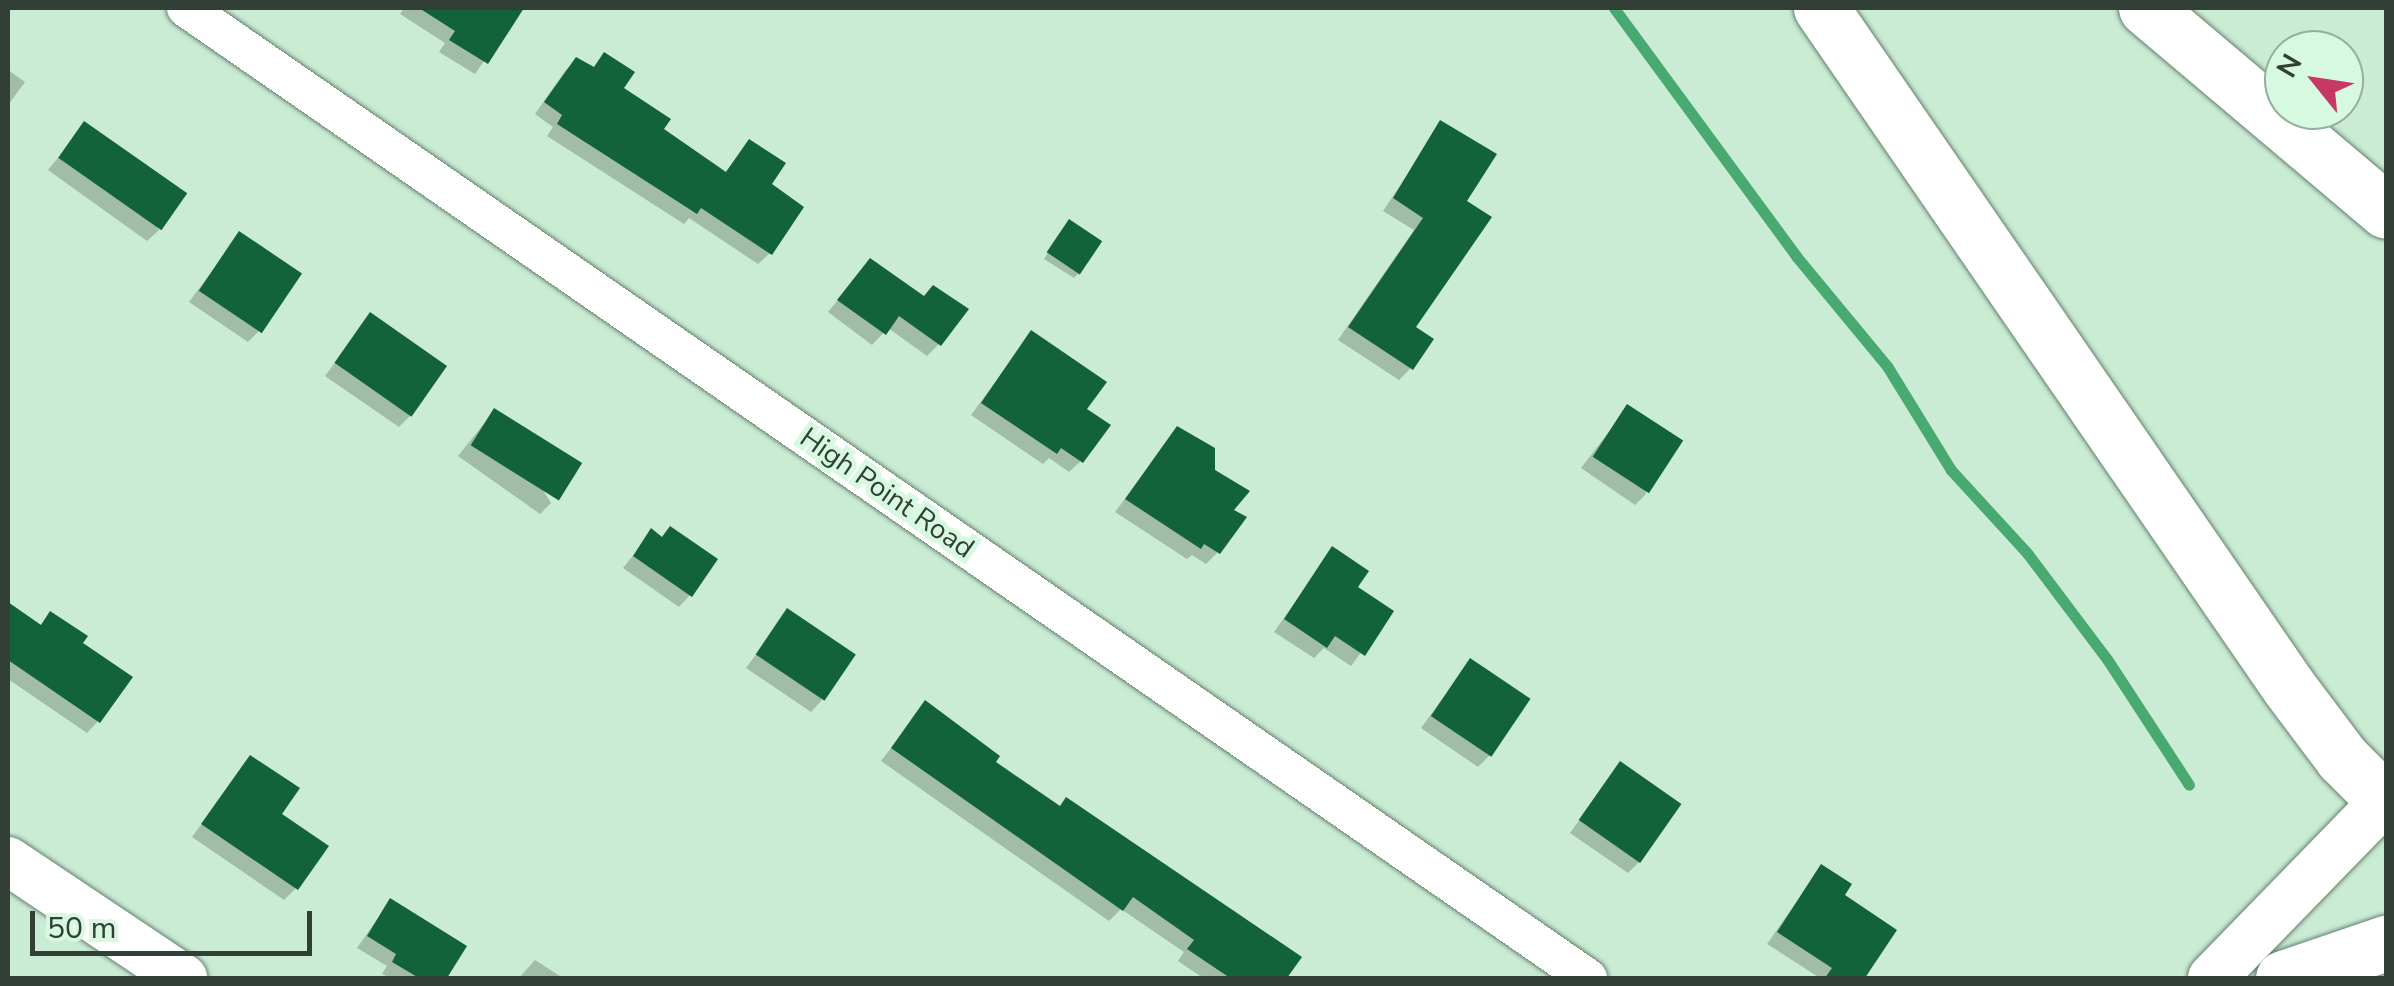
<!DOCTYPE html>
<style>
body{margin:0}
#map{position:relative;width:2394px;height:986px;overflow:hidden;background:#caebd4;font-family:"Nunito Sans",sans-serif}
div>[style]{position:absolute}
.shadow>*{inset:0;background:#0003}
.stream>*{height:11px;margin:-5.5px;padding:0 5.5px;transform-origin:5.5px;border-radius:5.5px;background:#48a971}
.building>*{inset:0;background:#13633a;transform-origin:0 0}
.roads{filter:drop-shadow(0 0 2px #62806c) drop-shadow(0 0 2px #62806c)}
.minor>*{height:38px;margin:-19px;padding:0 19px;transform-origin:19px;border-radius:19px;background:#fff}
.tertiary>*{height:48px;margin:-24px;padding:0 24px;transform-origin:24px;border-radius:24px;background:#fff}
.motorway>*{height:55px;margin:-27.5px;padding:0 27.5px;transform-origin:27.5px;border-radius:27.5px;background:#fff}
span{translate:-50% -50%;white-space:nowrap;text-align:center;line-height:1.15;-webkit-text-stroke:10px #d7f8e1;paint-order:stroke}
.street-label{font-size:28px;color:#313f36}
.frame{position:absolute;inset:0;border:10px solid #313f36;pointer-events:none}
.north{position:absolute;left:2264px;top:30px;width:100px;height:100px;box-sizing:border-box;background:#d7f8e1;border:2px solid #95ae9d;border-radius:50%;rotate:300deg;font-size:28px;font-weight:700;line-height:40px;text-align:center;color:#313f36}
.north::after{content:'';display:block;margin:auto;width:35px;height:45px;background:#c63967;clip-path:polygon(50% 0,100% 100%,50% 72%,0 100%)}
.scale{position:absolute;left:30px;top:911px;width:282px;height:45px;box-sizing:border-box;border:5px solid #313f36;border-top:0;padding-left:12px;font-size:30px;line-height:35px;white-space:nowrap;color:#313f36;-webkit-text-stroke:8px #d7f8e1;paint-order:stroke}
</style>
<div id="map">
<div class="shadow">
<i style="clip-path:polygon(404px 8px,513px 8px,519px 11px,475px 74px,439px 52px,445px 43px,400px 14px)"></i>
<i style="clip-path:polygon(605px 55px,620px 89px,661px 130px,724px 174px,749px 142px,768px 185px,770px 253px,758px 264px,689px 218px,684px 224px,547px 136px,553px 127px,535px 114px,565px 71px,577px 60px,592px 69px)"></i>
<i style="clip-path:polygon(8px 70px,25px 82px,8px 105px)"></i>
<i style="clip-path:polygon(1441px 124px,1464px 202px,1412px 328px,1411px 368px,1399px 380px,1338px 340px,1414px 230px,1383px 211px)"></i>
<i style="clip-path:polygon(85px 125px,159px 230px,147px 241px,48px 170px)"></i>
<i style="clip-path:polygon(1064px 227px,1079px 273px,1074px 278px,1044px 259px)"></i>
<i style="clip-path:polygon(239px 235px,259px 331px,248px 342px,189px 302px)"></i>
<i style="clip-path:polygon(870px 261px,939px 344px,927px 356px,888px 328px,872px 345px,828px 312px)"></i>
<i style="clip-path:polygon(370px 316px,410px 416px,399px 427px,325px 376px)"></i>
<i style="clip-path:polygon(1031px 333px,1084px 410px,1081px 461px,1069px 472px,1049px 458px,1043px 464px,971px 415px)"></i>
<i style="clip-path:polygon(1628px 407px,1646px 494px,1635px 505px,1581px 468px)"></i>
<i style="clip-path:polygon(494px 411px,551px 503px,540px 514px,458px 456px)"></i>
<i style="clip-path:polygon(1177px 429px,1213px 471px,1231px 511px,1218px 552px,1206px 564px,1192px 555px,1187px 559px,1115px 512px)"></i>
<i style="clip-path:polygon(652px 532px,690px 595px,679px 607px,623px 568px)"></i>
<i style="clip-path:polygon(1333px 549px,1355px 588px,1391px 612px,1351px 666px,1324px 648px,1314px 658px,1274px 632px)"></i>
<i style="clip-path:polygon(8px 606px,39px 626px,51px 615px,79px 644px,98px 721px,87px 733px,8px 679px)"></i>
<i style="clip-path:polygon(788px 611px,822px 700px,811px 712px,746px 668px)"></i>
<i style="clip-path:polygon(1470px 661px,1490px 755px,1478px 767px,1421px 728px)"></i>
<i style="clip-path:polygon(925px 704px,992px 763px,1059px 808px,1299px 958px,1284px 978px,1203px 978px,1178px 961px,1184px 952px,1121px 909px,1109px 921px,881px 761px)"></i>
<i style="clip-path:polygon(250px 759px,278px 814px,296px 888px,284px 900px,192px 837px)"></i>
<i style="clip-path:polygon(1620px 764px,1639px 862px,1628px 873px,1570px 833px)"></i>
<i style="clip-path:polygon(1821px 867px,1841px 896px,1894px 930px,1862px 978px,1820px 978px,1767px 944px)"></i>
<i style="clip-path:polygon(390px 901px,464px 947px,444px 978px,390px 978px,382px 974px,387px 966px,357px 948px)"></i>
<i style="clip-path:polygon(535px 960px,563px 978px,519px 978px)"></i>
</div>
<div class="stream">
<i style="left:1614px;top:8px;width:308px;rotate:53.7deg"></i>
<i style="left:1796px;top:256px;width:143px;rotate:50.4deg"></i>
<i style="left:1887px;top:366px;width:122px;rotate:58.4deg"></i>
<i style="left:1951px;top:470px;width:113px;rotate:47.5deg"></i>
<i style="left:2027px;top:553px;width:133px;rotate:53deg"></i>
<i style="left:2107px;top:659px;width:150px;rotate:56.9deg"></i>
</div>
<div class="building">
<i style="clip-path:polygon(419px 8px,524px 8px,488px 64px,449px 40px,455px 31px)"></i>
<i style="clip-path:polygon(604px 52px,635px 72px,624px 88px,671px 119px,664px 129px,726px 172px,749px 139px,786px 163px,772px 184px,804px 207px,772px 255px,701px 208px,697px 214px,557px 124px,562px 115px,544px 102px,576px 57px,594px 67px)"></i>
<i style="clip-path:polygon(1440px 120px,1497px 154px,1467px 201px,1492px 217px,1416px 327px,1434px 339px,1413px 370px,1348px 327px,1423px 218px,1393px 198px)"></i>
<i style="left:84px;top:121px;width:126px;height:45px;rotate:35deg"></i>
<i style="left:1069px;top:219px;width:40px;height:40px;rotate:34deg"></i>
<i style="left:239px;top:231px;width:76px;height:72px;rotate:34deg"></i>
<i style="clip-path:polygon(870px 258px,924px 296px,933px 285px,969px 309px,941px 346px,899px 316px,886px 335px,837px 300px)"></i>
<i style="left:370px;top:312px;width:94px;height:62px;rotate:35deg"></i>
<i style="clip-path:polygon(1031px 330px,1107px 382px,1087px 409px,1111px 425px,1083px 463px,1061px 448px,1057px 454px,981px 403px)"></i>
<i style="left:1627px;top:404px;width:67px;height:63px;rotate:33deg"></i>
<i style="left:494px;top:408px;width:104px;height:44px;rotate:32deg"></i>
<i style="clip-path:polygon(1177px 426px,1215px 448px,1215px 470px,1250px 491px,1234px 510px,1247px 517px,1220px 554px,1204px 544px,1201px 549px,1125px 499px)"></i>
<i style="clip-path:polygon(670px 526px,718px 559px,692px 597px,633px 556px,651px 528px,662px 537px)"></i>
<i style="clip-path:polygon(1332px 546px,1369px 571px,1358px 587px,1394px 611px,1365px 656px,1335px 636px,1327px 648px,1284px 619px)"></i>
<i style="clip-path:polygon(8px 602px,41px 625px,50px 611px,88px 636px,83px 643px,133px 677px,100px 723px,8px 660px)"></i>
<i style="left:787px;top:608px;width:83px;height:56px;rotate:34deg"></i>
<i style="left:1470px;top:658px;width:73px;height:70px;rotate:34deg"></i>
<i style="clip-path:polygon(925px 700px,1000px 756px,996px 762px,1060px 806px,1066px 797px,1302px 957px,1287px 978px,1230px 978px,1187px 949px,1194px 940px,1133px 897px,1123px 911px,891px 748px)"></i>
<i style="clip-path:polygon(250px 755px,300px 788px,282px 814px,329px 846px,298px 890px,201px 824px)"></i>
<i style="left:1620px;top:761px;width:75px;height:72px;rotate:35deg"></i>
<i style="clip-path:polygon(1821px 864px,1852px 884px,1845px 895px,1897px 930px,1865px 978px,1825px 978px,1832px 968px,1777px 932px)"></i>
<i style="clip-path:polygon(390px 898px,467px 946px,447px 978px,419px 978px,392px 962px,396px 954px,367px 936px)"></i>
</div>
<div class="roads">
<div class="minor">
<i style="left:186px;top:8px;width:1705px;rotate:34.68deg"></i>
</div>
<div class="tertiary">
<i style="left:8px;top:861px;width:211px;rotate:33.8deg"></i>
<i style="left:2212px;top:978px;width:247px;rotate:-45.8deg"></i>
</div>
<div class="motorway">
<i style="left:1821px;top:8px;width:823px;rotate:55.44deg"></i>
<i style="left:2288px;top:686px;width:90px;rotate:53.1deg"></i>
<i style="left:2342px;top:758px;width:62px;rotate:45deg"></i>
<i style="left:2146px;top:8px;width:314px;rotate:40.2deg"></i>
<i style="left:2283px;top:978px;width:109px;rotate:-18.8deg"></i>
</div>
</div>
<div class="street-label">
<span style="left:887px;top:493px;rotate:35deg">High Point Road</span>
</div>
<div class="frame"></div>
<div class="north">N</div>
<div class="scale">50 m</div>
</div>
